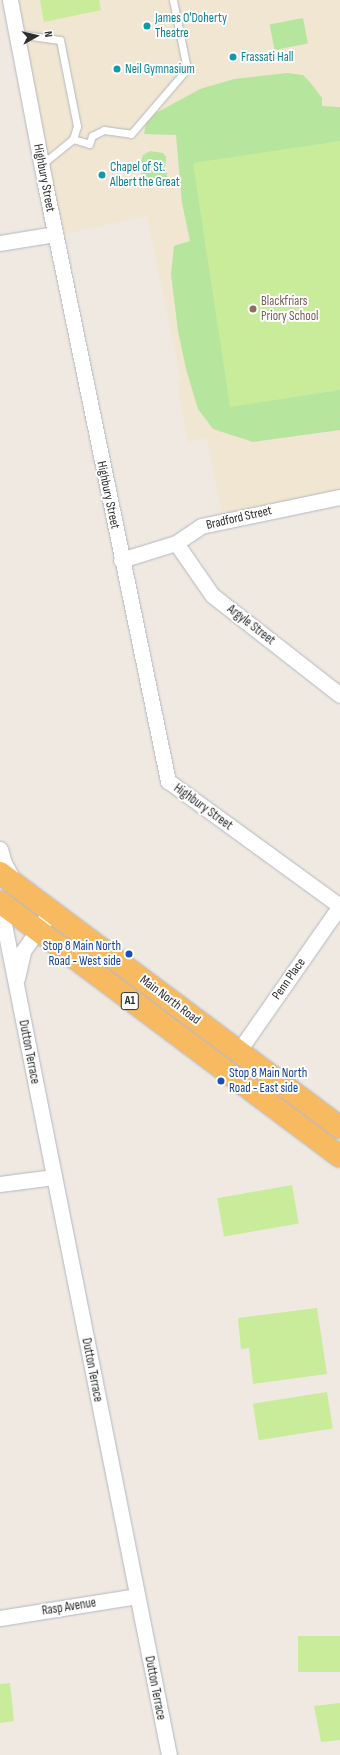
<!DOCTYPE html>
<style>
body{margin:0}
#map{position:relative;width:340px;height:1755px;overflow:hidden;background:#efe9e1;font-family:"Sofia Sans Condensed",sans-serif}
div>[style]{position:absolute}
.education>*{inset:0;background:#f0e6d1}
.green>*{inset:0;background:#b6e59e;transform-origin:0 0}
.pitch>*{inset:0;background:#c9ec9a;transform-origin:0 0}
.roads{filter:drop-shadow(0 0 1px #b4b7c1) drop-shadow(0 0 1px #b4b7c1)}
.service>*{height:7px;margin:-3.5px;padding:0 3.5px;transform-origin:3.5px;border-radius:3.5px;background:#fff}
.minor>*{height:15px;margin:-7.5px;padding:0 7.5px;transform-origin:7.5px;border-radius:7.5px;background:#fff}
.trunk>*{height:22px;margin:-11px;padding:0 11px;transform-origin:11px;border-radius:11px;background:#f8ba60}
.dots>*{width:11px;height:11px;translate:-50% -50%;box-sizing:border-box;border:2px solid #fff;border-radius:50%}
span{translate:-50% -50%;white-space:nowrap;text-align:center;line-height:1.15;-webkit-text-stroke:4px #fff;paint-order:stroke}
.shield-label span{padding:1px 3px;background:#fff;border:1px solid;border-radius:3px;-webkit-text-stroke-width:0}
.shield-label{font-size:12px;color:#2e2e2e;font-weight:700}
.culture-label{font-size:13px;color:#0d838f}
.left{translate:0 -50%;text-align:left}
.street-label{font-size:13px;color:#2e2e2e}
.education-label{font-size:13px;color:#785e54}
.transit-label{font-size:13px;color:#164399}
.right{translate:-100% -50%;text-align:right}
.north{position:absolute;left:16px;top:16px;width:40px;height:40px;-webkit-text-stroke:3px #fff;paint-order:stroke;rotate:82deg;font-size:11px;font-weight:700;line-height:16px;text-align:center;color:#2e2e2e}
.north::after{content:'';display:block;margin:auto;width:14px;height:18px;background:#2e2e2e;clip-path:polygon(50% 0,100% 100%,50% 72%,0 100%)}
</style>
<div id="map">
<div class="education">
<i style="clip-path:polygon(11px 0,340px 0,340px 497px,223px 520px,207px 438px,188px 442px,177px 382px,181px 381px,147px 216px,55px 236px)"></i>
</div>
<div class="green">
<i style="left:303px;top:18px;width:26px;height:34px;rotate:79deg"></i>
<i style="clip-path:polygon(287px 73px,303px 75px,309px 81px,322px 98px,322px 106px,340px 107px,340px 430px,253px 442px,213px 429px,198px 409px,186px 369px,178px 331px,171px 274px,174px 246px,190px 241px,182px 203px,176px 135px,144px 134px,146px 123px,156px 113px,200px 89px,234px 79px)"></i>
<i style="clip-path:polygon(150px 151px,163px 153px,166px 157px,165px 168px,169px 182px,149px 186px,144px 184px,140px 166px,143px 155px)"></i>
</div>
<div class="pitch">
<i style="clip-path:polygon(40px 0,99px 0,101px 10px,44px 22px)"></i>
<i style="clip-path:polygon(340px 141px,340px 390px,230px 407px,193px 163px)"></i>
<i style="left:292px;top:1185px;width:39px;height:76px;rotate:80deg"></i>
<i style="clip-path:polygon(317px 1308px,327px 1374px,253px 1384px,249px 1348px,241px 1349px,238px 1318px)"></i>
<i style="left:327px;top:1392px;width:37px;height:75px;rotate:81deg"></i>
<i style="left:340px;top:1636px;width:36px;height:42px;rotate:90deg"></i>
<i style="clip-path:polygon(10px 1683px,14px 1721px,0 1723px,0 1684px)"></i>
<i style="clip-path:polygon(340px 1703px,340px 1740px,321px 1742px,314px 1706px)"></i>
</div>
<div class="roads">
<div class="service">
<i style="left:17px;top:34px;width:43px;rotate:7.9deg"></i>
<i style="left:60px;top:40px;width:88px;rotate:78.8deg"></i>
<i style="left:77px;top:126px;width:14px;rotate:107deg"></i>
<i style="left:73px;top:139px;width:41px;rotate:140.9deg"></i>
<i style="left:73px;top:139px;width:17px;rotate:17deg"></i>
<i style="left:89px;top:144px;width:9px;rotate:-69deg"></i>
<i style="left:92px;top:136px;width:13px;rotate:-27deg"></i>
<i style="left:104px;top:130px;width:27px;rotate:8deg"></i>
<i style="left:131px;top:134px;width:86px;rotate:-49.3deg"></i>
<i style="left:187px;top:69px;width:70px;rotate:-101.5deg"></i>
</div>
<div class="minor">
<i style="left:10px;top:0;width:187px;rotate:79.2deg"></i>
<i style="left:45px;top:184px;width:610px;rotate:78.36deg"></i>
<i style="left:168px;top:781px;width:213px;rotate:36deg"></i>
<i style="left:0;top:243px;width:56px;rotate:-9.3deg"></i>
<i style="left:176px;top:543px;width:63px;rotate:55.3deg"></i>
<i style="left:212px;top:595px;width:162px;rotate:38deg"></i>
<i style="left:121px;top:560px;width:58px;rotate:-17.2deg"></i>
<i style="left:176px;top:543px;width:30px;rotate:-34deg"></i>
<i style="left:201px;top:526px;width:142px;rotate:-11.8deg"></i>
<i style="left:0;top:849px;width:15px;rotate:74deg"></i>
<i style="left:4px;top:863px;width:21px;rotate:61deg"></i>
<i style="left:0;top:904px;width:868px;rotate:78.77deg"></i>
<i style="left:17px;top:978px;width:28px;rotate:-77deg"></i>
<i style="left:23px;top:951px;width:49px;rotate:-55deg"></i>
<i style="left:238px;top:1052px;width:178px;rotate:-55.1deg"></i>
<i style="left:0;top:1184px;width:54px;rotate:-7.4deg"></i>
<i style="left:0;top:1618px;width:139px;rotate:-9.1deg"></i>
</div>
<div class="trunk">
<i style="left:0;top:873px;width:424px;rotate:36.8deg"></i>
<i style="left:0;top:902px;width:424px;rotate:36.8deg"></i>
</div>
</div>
<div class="dots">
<i style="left:147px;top:26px;background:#0f9aa8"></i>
<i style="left:233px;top:57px;background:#0f9aa8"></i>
<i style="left:117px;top:69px;background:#0f9aa8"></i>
<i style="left:102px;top:175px;background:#0f9aa8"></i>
<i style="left:253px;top:309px;background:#8d6e63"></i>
<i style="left:129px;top:954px;background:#1a4fb4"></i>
<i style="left:221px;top:1081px;background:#1a4fb4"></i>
</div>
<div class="shield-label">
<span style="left:130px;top:1001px">A1</span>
</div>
<div class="culture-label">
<span class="left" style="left:155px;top:26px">James O'Doherty<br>Theatre</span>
<span class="left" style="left:241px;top:57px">Frassati Hall</span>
<span class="left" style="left:125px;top:69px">Neil Gymnasium</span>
<span class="left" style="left:110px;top:175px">Chapel of St.<br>Albert the Great</span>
</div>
<div class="street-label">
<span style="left:44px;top:178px;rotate:79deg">Highbury Street</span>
<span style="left:108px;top:495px;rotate:78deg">Highbury Street</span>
<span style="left:239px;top:518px;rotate:-13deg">Bradford Street</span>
<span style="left:251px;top:625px;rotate:38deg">Argyle Street</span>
<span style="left:203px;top:807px;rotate:36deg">Highbury Street</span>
<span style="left:289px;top:979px;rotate:-55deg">Penn Place</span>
<span style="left:170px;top:1000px;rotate:37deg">Main North Road</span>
<span style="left:29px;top:1052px;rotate:79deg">Dutton Terrace</span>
<span style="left:92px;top:1370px;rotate:79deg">Dutton Terrace</span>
<span style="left:69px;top:1607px;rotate:-9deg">Rasp Avenue</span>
<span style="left:155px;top:1688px;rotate:79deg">Dutton Terrace</span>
</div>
<div class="education-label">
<span class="left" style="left:261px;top:309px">Blackfriars<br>Priory School</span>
</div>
<div class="transit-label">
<span class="right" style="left:121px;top:954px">Stop 8 Main North<br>Road - West side</span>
<span class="left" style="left:229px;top:1081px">Stop 8 Main North<br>Road - East side</span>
</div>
<div class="north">N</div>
</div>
